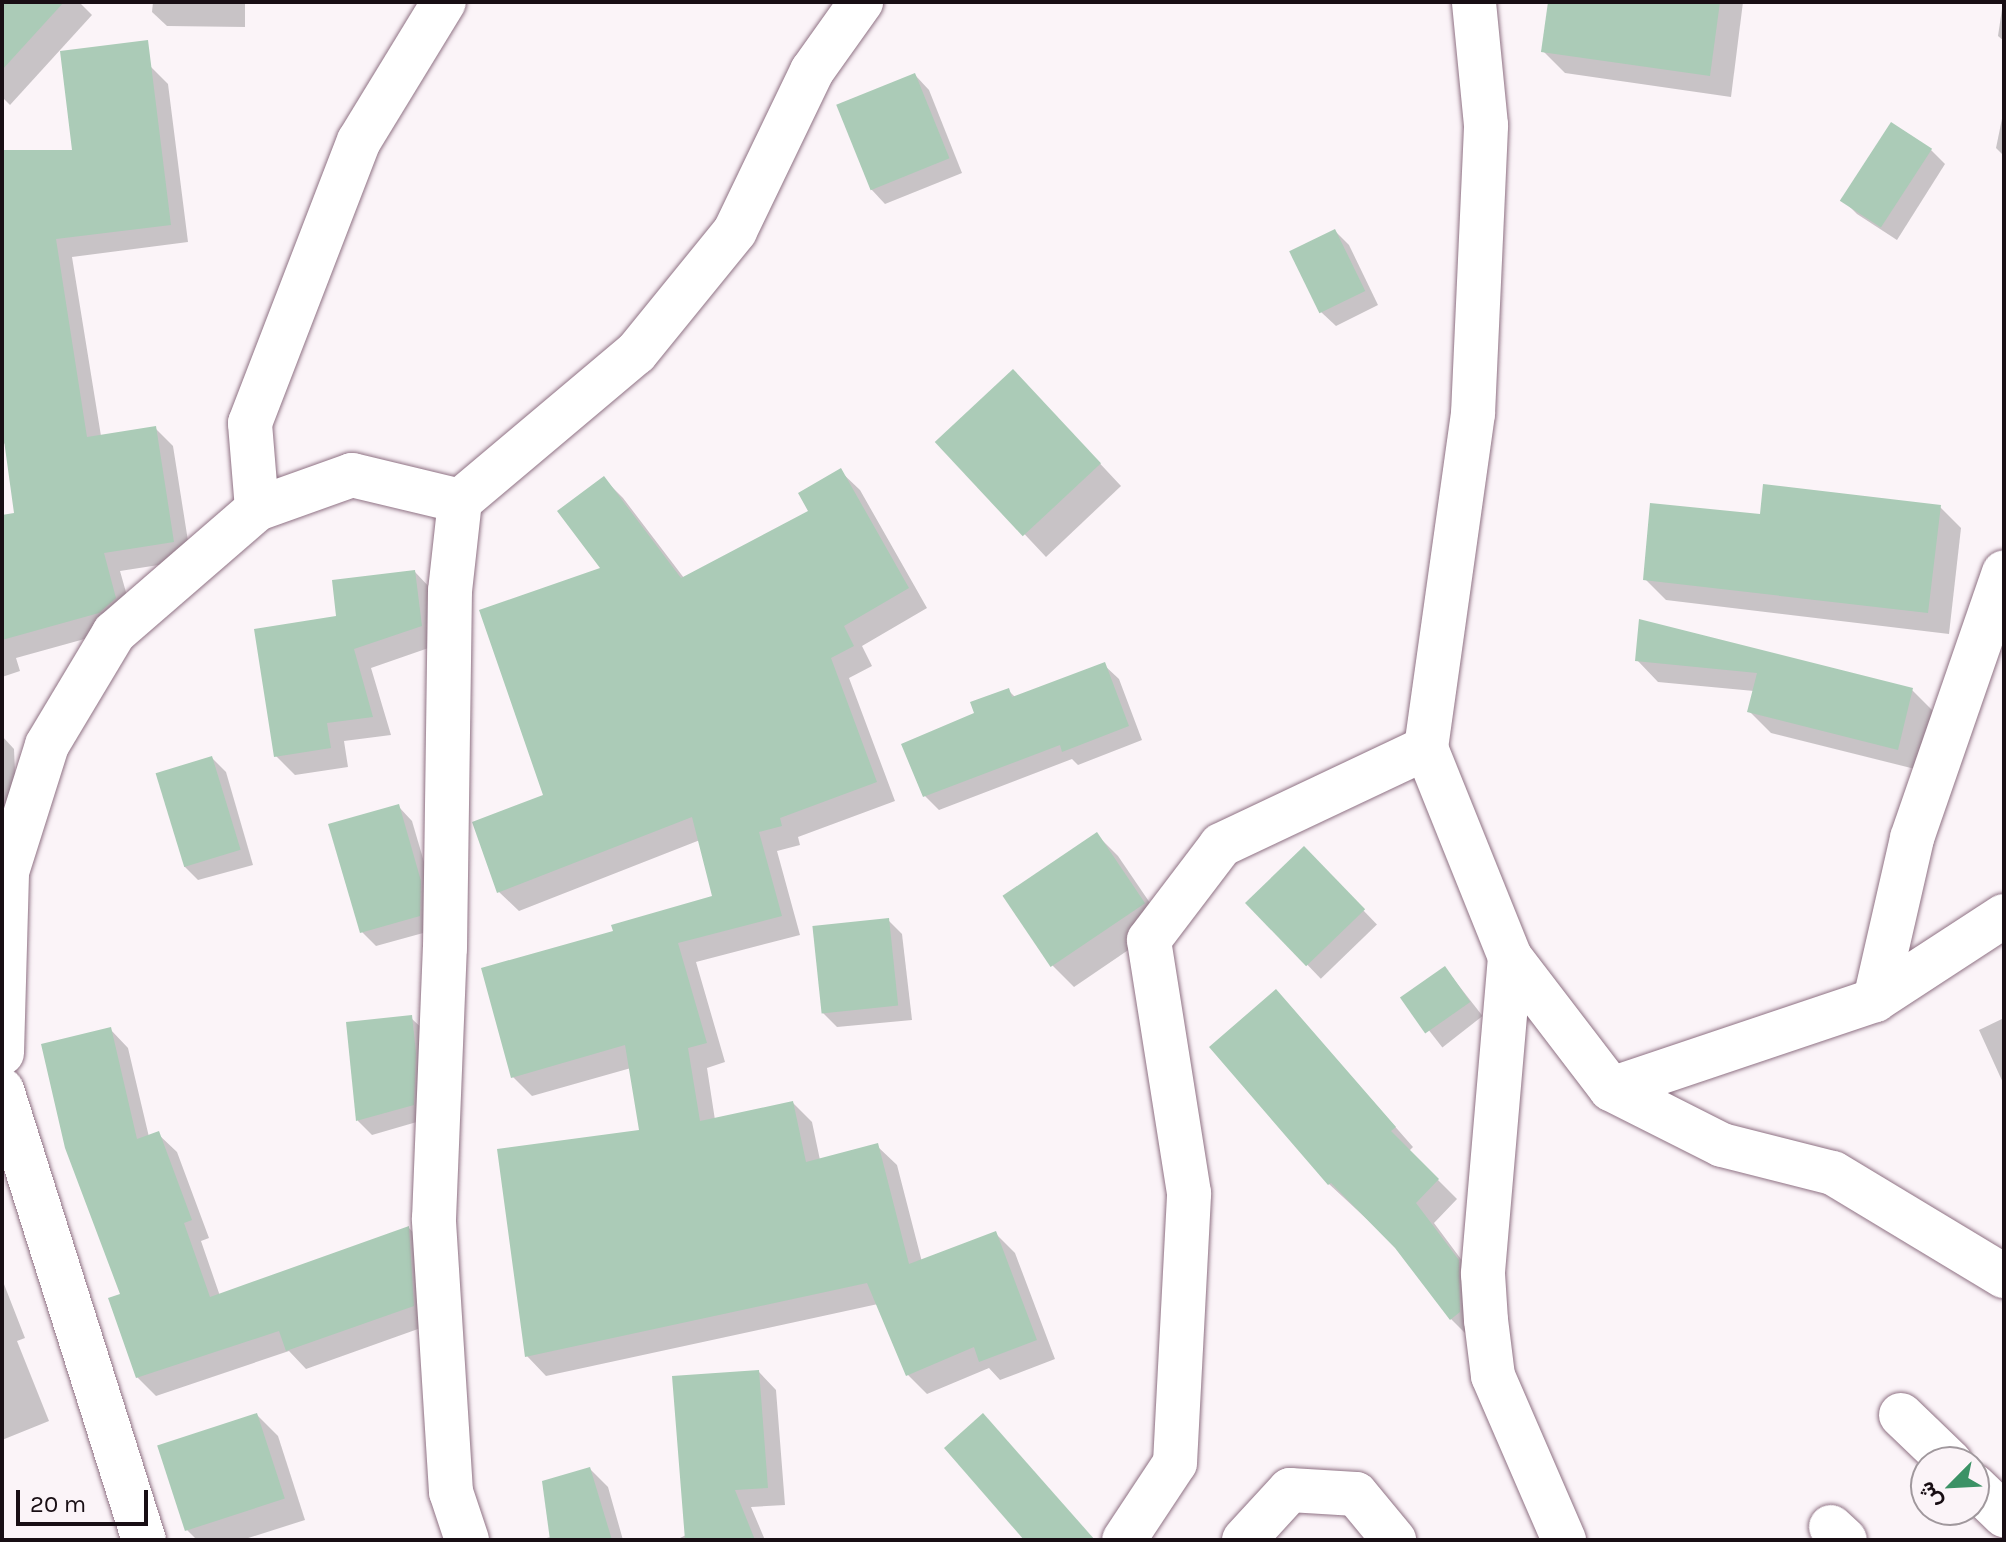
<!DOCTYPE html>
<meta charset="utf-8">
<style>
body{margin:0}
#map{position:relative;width:2006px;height:1542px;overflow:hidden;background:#fbf4f8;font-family:Karla,Vazirmatn,sans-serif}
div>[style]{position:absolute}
.shadow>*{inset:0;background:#0003;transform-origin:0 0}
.building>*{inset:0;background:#abcbb7;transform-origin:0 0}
.roads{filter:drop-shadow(0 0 2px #8f7284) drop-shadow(0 0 2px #8f7284)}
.minor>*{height:44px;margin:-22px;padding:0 22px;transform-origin:22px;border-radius:22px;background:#fff}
span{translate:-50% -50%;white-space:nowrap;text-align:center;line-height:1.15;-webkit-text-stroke:8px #fbf4f8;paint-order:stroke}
.frame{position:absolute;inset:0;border:4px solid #180e14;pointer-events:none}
.north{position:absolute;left:1910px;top:1446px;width:80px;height:80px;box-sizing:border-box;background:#fbf4f8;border:2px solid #a0989d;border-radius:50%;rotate:246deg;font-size:22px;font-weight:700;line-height:32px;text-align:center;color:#180e14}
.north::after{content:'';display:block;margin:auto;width:28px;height:36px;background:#3b9266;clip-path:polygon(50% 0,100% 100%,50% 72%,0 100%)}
.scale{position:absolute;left:16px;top:1490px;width:132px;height:36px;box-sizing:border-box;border:4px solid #180e14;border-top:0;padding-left:10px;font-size:24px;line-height:28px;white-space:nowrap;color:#180e14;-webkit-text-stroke:6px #fbf4f8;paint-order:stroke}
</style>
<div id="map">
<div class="shadow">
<i style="clip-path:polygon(2px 2px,79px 2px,92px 15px,10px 105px,2px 97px)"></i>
<i style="clip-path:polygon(153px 2px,245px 2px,245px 27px,167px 26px,152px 12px)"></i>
<i style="clip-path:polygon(1550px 2px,1743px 2px,1731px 97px,1565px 73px,1544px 52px)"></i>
<i style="clip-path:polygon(2003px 2px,2004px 2px,2004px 41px,1998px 36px)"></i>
<i style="clip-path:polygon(150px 66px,168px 84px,188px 242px,72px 257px,101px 436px,155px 428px,173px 446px,191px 560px,120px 571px,133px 617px,117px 630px,16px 658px,20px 671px,2px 677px,2px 596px,39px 583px,7px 446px,2px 441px,2px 152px,75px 152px)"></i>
<i style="clip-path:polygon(915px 75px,929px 90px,962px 173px,885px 204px,871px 189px)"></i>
<i style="clip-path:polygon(2004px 109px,2004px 156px,1996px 148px)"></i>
<i style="clip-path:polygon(1931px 150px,1945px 164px,1897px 240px,1857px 214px,1843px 200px)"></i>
<i style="clip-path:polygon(1335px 231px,1349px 245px,1378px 305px,1336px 326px,1321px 312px)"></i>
<i style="clip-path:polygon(1034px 393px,1121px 486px,1046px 557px,938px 442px)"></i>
<i style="clip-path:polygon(840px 471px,860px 490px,927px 608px,862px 646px,872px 666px,849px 678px,895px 801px,798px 837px,800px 845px,777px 851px,800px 935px,696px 962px,725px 1062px,707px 1068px,715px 1120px,793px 1103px,812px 1122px,820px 1160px,877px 1146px,897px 1165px,922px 1262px,996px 1234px,1015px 1253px,1055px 1359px,1000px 1380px,989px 1368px,927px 1394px,908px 1375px,878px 1304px,546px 1376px,527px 1356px,641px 1132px,631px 1068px,532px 1096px,513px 1077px,615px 933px,715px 897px,700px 840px,519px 911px,499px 892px,545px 796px,603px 569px,604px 479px,623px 498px,684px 578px,811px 512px)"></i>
<i style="clip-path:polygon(1940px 507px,1961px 528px,1949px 634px,1666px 600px,1645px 579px,1762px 516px)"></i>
<i style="clip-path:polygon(415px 572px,433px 591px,440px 644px,371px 668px,391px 735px,344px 741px,348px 767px,295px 775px,276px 756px,339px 617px)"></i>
<i style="clip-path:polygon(1641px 622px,1912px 690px,1933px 711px,1919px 770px,1771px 733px,1749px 711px,1754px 691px,1658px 682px,1637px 660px)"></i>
<i style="clip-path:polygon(1104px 665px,1119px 679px,1142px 740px,1078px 765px,1072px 759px,939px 810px,924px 795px,977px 714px,1008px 690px,1016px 698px)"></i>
<i style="clip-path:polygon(2px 736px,14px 749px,18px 840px,2px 840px)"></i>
<i style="clip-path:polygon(212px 758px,226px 772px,253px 865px,198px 880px,184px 866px)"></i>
<i style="clip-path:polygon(398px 806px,412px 821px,434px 896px,434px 930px,376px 946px,362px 932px)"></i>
<i style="clip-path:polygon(1097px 835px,1118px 856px,1165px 925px,1074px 987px,1053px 966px,1006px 897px)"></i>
<i style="left:1304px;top:849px;width:105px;height:78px;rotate:46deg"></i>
<i style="clip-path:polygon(888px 920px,902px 934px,912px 1020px,837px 1027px,823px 1013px)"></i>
<i style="left:1445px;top:968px;width:61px;height:51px;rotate:52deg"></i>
<i style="clip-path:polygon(1276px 991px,1413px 1147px,1409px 1151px,1457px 1199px,1434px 1223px,1478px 1282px,1470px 1338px,1451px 1319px,1397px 1247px,1329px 1184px)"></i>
<i style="clip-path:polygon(411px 1018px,426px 1032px,427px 1119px,372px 1135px,358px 1121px,348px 1024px)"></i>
<i style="clip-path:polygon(2004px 1018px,2004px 1085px,1979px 1030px)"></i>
<i style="clip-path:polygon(110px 1029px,128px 1048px,149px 1137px,158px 1134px,177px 1152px,209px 1238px,201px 1241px,220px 1296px,409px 1228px,427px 1247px,432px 1324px,306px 1369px,289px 1351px,156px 1396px,137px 1377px,123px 1296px)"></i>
<i style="clip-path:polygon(2px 1279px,25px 1338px,17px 1341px,49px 1421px,2px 1440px)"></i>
<i style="clip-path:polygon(759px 1372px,776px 1390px,785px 1505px,751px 1507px,765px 1540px,676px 1540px,686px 1535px)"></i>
<i style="clip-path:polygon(257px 1415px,278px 1436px,305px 1520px,242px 1540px,197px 1540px,187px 1530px)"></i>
<i style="clip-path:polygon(590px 1469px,608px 1487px,623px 1540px,538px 1540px,551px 1537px)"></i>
</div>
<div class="building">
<i style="clip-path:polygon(2px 2px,64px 2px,2px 70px)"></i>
<i style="clip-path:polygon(1548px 2px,1720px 2px,1710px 76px,1541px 52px)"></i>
<i style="clip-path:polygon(148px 40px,171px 225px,56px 239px,87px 437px,156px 426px,174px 542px,104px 553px,116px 598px,99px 613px,2px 640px,2px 515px,14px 513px,2px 426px,2px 150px,72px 150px,60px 51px)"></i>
<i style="left:915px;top:73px;width:92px;height:85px;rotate:68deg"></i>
<i style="left:1891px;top:122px;width:49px;height:94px;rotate:33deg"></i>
<i style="left:1335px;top:229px;width:69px;height:51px;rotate:64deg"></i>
<i style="left:1013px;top:369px;width:129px;height:107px;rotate:47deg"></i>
<i style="clip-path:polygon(841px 468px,909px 588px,844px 626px,854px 646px,831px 658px,877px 782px,780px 818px,782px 826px,759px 832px,782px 916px,678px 943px,707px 1043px,688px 1048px,700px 1121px,793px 1101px,806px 1162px,878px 1143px,909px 1264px,996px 1231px,1037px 1340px,979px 1362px,974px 1347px,906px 1376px,867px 1283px,525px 1357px,497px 1149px,639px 1130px,625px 1045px,511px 1078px,481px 968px,613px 931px,611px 925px,712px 896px,692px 817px,497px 893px,472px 822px,543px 795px,479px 610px,600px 568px,557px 511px,604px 476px,681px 578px,808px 511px,798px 493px)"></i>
<i style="clip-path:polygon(1763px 484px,1941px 505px,1928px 613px,1643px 580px,1650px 503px,1760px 514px)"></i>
<i style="clip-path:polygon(415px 570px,422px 626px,354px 649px,373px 717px,327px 723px,331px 748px,274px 757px,254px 629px,336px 616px,332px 580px)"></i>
<i style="clip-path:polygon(1639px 619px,1913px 688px,1898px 750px,1747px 712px,1757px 673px,1635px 661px)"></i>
<i style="clip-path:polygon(1105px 662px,1129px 726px,1062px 752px,1060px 745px,923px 797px,901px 744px,974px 713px,970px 702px,1009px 688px,1012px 697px)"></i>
<i style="left:212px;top:756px;width:98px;height:59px;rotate:73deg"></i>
<i style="clip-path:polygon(399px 804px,421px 881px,420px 916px,360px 933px,328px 824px)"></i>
<i style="left:1097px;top:832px;width:86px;height:114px;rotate:56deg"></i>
<i style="left:1304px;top:846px;width:88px;height:82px;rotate:46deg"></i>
<i style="left:889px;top:918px;width:88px;height:77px;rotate:84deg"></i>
<i style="left:1445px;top:966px;width:44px;height:55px;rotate:55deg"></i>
<i style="clip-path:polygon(1276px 989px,1396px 1127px,1391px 1131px,1439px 1179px,1416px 1203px,1459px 1260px,1460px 1312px,1450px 1320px,1395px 1248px,1331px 1183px,1328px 1185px,1209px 1047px)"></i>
<i style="clip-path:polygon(412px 1015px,416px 1053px,414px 1105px,356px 1121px,346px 1022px)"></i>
<i style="clip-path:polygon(111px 1027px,137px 1139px,159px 1131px,192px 1220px,184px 1223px,210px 1297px,409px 1226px,414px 1306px,286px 1351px,279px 1331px,136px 1378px,108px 1298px,120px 1294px,65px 1148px,41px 1044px)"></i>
<i style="clip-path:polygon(759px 1370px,768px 1488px,735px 1490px,755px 1540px,685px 1540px,672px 1376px)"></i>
<i style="left:257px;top:1413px;width:90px;height:105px;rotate:72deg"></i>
<i style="clip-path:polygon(983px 1413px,1095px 1540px,1024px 1540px,944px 1448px)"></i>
<i style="clip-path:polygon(590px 1467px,612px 1540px,550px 1540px,542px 1481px)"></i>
</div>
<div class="roads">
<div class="minor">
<i style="left:257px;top:509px;width:86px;rotate:-94.7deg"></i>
<i style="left:250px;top:423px;width:302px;rotate:-68.9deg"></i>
<i style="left:359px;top:141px;width:163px;rotate:-58.6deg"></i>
<i style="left:1426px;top:748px;width:225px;rotate:68.1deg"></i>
<i style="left:1510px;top:957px;width:166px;rotate:52.6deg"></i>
<i style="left:1611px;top:1089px;width:124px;rotate:26.8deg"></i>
<i style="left:1722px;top:1145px;width:114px;rotate:14.2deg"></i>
<i style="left:1833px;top:1173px;width:200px;rotate:31.1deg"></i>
<i style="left:1510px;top:957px;width:318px;rotate:94.9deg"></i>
<i style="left:1483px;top:1274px;width:46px;rotate:86.3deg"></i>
<i style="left:1486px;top:1320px;width:56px;rotate:82.9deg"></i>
<i style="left:1493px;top:1376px;width:179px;rotate:66.6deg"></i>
<i style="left:1875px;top:1000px;width:166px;rotate:-77.1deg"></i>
<i style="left:1912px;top:838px;width:281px;rotate:-70.9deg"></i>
<i style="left:2px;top:1053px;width:181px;rotate:-88.4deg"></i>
<i style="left:7px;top:872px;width:133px;rotate:-72.5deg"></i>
<i style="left:47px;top:745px;width:131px;rotate:-59.1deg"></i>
<i style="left:114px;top:633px;width:189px;rotate:-40.9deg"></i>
<i style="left:257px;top:509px;width:101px;rotate:-19.7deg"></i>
<i style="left:352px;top:475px;width:111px;rotate:13.5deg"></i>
<i style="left:1611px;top:1089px;width:279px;rotate:-18.6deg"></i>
<i style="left:1875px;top:1000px;width:154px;rotate:-33.1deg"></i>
<i style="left:2px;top:1090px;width:472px;rotate:72.5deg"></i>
<i style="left:1901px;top:1415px;width:68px;rotate:43.8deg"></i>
<i style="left:1974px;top:1486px;width:42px;rotate:44deg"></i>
<i style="left:1831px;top:1527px;width:19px;rotate:43deg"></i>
<i style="left:467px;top:1540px;width:51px;rotate:-108.4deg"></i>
<i style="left:451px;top:1492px;width:274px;rotate:-93.6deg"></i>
<i style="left:434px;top:1219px;width:271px;rotate:-87.7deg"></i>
<i style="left:445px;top:948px;width:357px;rotate:-89.2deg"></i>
<i style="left:450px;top:591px;width:91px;rotate:-83.7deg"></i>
<i style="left:460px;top:501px;width:230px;rotate:-40.1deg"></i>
<i style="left:636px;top:353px;width:157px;rotate:-50.9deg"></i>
<i style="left:735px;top:231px;width:178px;rotate:-64.3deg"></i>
<i style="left:812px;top:71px;width:85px;rotate:-54.6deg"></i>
<i style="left:1124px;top:1540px;width:92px;rotate:-56.5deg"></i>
<i style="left:1175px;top:1463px;width:270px;rotate:-87deg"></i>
<i style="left:1189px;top:1193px;width:256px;rotate:-99deg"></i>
<i style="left:1149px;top:940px;width:119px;rotate:-52.8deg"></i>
<i style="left:1221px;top:845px;width:227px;rotate:-25.3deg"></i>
<i style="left:1426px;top:748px;width:337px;rotate:-82deg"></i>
<i style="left:1473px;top:414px;width:289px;rotate:-87.4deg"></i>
<i style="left:1486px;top:125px;width:124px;rotate:-95.6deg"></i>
<i style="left:1244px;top:1540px;width:68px;rotate:-47.4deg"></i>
<i style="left:1290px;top:1490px;width:66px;rotate:3.5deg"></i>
<i style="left:1356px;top:1494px;width:60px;rotate:50.4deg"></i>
</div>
</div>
<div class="frame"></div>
<div class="north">ش</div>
<div class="scale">20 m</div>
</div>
